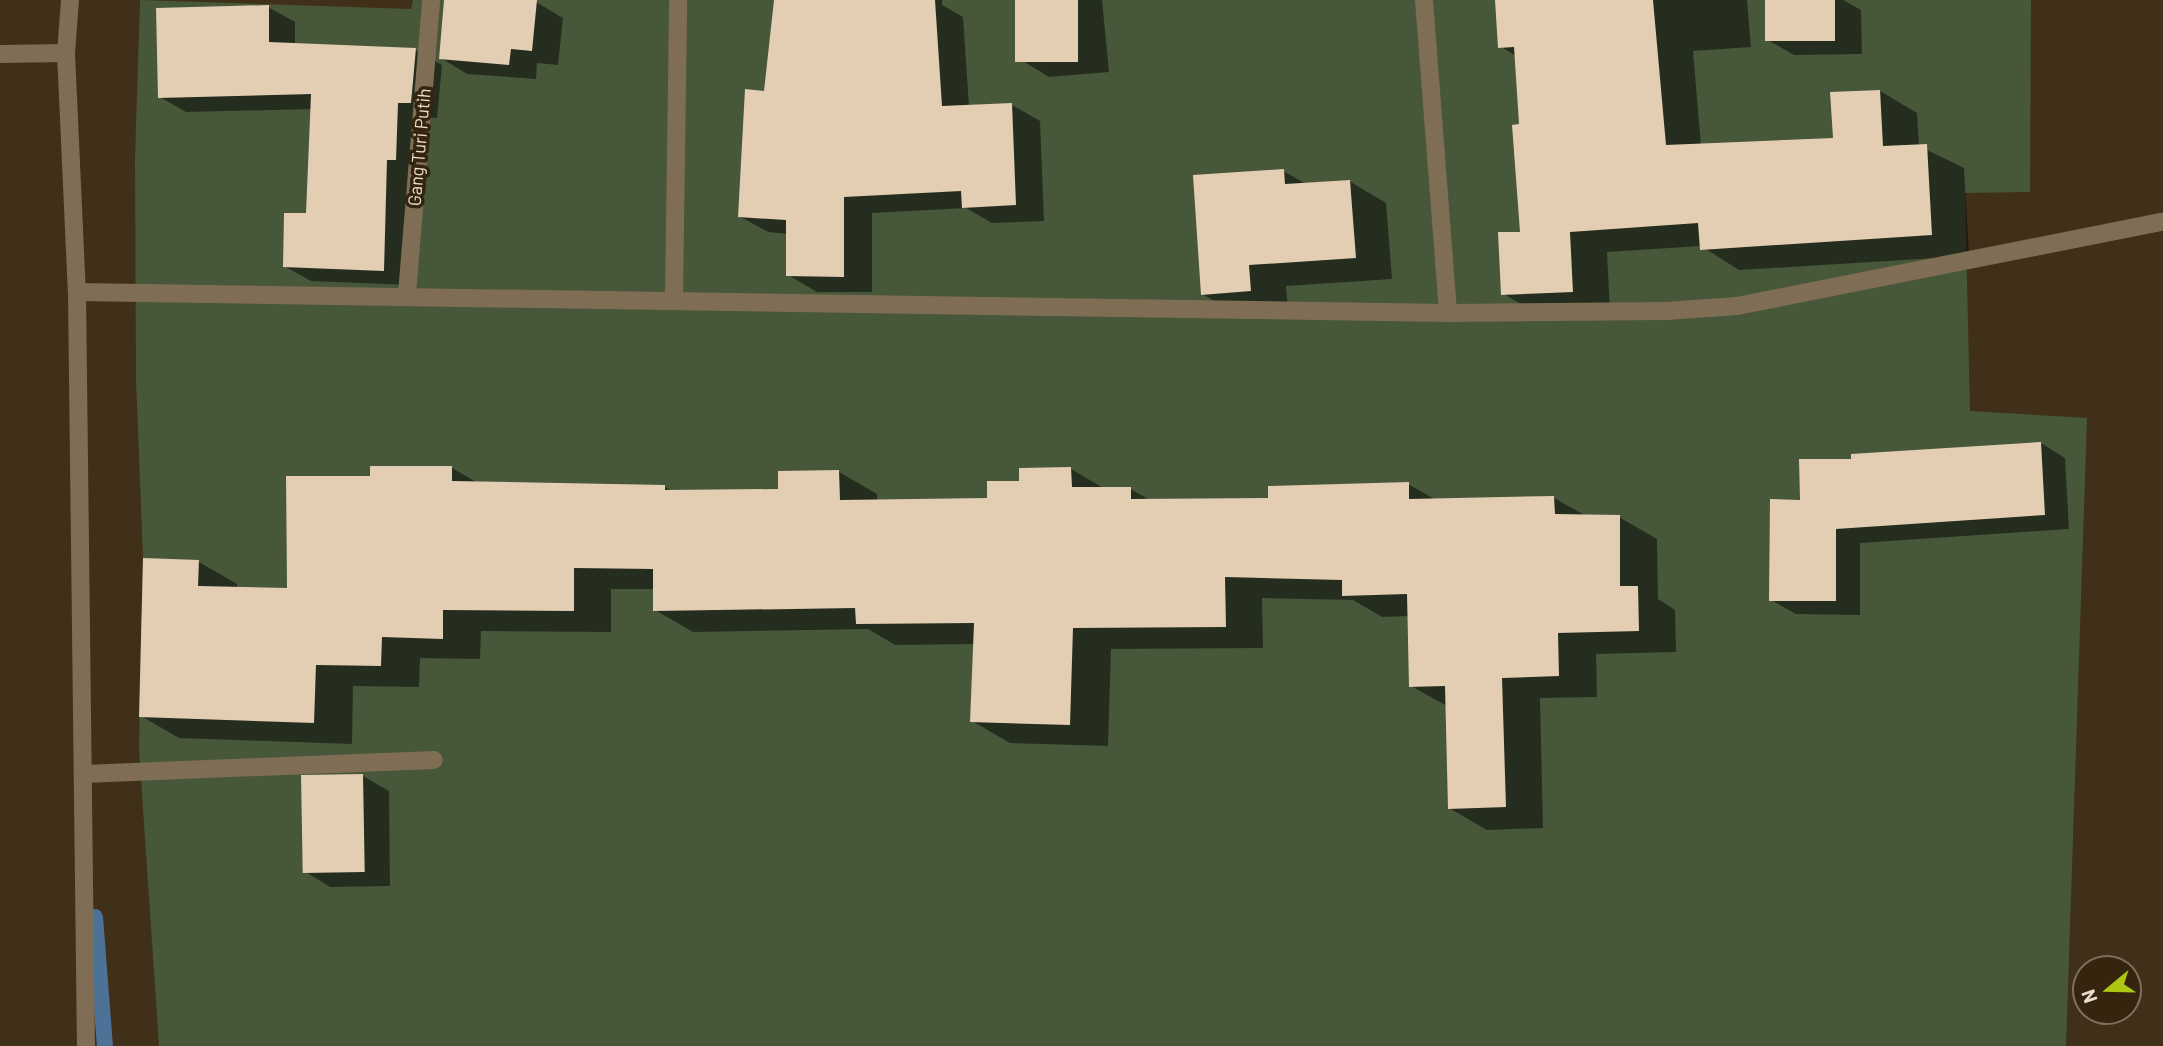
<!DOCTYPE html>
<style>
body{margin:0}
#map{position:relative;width:2163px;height:1046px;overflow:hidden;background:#402f19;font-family:Barlow,sans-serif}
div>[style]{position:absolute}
.green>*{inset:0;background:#475739}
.shadow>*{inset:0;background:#0007}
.stream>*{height:16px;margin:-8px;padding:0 8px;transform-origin:8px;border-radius:8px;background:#4c7397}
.building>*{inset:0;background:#e3cdb3;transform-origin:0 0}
.minor>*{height:18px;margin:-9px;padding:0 9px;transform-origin:9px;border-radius:9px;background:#806d55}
span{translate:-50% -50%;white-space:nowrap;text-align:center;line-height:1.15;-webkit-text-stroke:7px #35250f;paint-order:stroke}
.street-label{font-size:18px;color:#eadfd2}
.north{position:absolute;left:2072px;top:955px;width:70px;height:70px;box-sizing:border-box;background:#35250f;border:2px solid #7d6f5d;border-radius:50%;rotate:251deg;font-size:19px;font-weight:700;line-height:28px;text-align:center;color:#eadfd2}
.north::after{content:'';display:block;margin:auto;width:24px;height:32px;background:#acc612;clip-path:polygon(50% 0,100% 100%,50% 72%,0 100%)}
</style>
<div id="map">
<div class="green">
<i style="clip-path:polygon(140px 0,411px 9px,413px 0,2031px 0,2030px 192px,1965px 193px,1970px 411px,2087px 418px,2066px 1046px,159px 1046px,139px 750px,143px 558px,136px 380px,135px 158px)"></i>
</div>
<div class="shadow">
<i style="clip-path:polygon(446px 0,536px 2px,563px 18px,558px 65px,537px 63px,536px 79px,467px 74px,441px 58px)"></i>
<i style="clip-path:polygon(776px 0,942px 0,942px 5px,963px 17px,969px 106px,1012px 105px,1040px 121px,1044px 221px,992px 223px,966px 208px,872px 213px,872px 292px,817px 292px,788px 275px,788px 234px,768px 232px,739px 216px,766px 93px)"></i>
<i style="clip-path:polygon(1017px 0,1102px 0,1109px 72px,1049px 77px,1023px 61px)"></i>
<i style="clip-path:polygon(1497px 0,1747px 0,1751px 47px,1693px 51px,1701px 146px,1835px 140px,1880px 91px,1917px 113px,1919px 146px,1964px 168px,1969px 256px,1739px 270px,1701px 246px,1607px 252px,1610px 312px,1540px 315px,1502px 293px,1522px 233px,1521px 125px,1516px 56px,1500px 46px)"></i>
<i style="clip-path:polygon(1767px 0,1843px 0,1861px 10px,1862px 54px,1794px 55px,1768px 40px)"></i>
<i style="clip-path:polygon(268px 7px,295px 22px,295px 45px,415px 50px,442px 65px,437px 118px,424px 117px,410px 285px,311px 281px,284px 266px,307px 215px,312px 109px,186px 112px,160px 97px)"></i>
<i style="clip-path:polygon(1283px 171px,1306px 184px,1349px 181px,1386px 203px,1392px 279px,1286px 286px,1288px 312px,1240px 315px,1202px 294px)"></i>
<i style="clip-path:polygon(2041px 443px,2065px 458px,2069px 529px,1860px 543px,1860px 615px,1796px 614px,1771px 600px,1801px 502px,1853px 461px)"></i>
<i style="clip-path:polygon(452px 468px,478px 483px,665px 487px,673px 492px,780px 491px,839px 472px,877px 494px,877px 501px,989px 500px,1021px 483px,1071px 469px,1105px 489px,1130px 489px,1150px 500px,1270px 500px,1408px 484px,1436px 500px,1554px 498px,1586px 516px,1619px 517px,1657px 539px,1658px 599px,1675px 610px,1676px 652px,1596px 654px,1597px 697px,1540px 698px,1543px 828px,1487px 830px,1449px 808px,1447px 706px,1411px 686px,1409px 616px,1382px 617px,1353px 600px,1262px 598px,1263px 648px,1111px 649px,1108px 746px,1010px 743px,972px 721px,975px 644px,895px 645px,868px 629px,693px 632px,655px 610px,655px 589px,611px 589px,611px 632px,481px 631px,480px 659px,420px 658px,419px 687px,353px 686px,352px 744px,179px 738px,141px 716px,199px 562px,237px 584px,237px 589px,289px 590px,372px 477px)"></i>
<i style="clip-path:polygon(363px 776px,389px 791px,390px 886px,330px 887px,304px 871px)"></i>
</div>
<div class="stream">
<i style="left:95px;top:917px;width:129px;rotate:85.6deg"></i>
</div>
<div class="building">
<i style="clip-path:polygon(444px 0,537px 0,532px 51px,511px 49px,509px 65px,439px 59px)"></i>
<i style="clip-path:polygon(774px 0,935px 0,942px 106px,1012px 103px,1016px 205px,962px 208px,961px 191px,844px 197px,844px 277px,786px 276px,786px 220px,738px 217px,745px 89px,764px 91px)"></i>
<i style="left:1015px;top:0;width:63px;height:62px"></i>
<i style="clip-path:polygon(1495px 0,1653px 0,1666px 145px,1833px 138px,1830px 92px,1880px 90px,1883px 146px,1927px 144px,1932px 235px,1700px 250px,1698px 223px,1570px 232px,1573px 292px,1501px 295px,1498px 232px,1520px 232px,1512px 125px,1519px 124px,1514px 47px,1498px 48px)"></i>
<i style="left:1765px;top:0;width:70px;height:41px"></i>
<i style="clip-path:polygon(269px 5px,269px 42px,416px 48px,411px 103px,398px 103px,396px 160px,387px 160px,384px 271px,283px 267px,284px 213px,306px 213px,311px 94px,158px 98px,156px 8px)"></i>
<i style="clip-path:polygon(1284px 169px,1285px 184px,1350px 180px,1356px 258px,1249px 265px,1251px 291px,1201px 295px,1193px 175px)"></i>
<i style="clip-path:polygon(2041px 442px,2045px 515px,1836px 529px,1836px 601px,1769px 601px,1770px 499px,1800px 500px,1799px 459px,1851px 459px,1851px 454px)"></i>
<i style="clip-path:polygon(370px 466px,452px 466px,452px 481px,665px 485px,665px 490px,778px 489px,778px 471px,839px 470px,840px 500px,987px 498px,987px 481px,1019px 481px,1019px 468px,1071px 467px,1072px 487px,1131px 487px,1131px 499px,1268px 498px,1268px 486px,1409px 482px,1409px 499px,1554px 496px,1555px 514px,1620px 515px,1620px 586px,1638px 586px,1639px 631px,1558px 633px,1559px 676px,1502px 678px,1506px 807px,1448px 809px,1445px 686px,1409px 687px,1407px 594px,1342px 596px,1342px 580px,1225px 577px,1226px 627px,1073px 628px,1070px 725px,970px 722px,974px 623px,856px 624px,855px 608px,653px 611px,653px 569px,574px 568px,574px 611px,443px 610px,443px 639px,382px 637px,381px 666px,316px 665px,314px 723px,139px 717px,143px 558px,199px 560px,198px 586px,287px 588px,286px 476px,370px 476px)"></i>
<i style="left:363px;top:774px;width:98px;height:62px;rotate:89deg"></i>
</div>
<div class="minor">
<i style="left:70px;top:0;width:53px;rotate:94.3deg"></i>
<i style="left:66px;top:53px;width:239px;rotate:87.4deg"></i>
<i style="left:77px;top:292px;width:754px;rotate:89.32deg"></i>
<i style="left:1424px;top:0;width:314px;rotate:85.6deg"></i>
<i style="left:0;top:54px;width:66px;rotate:-0.9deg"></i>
<i style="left:77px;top:292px;width:1371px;rotate:0.88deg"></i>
<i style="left:1448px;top:313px;width:218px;rotate:-0.5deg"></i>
<i style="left:1666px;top:311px;width:71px;rotate:-4deg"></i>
<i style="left:1737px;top:306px;width:434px;rotate:-11.2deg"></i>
<i style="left:407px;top:294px;width:295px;rotate:-85.3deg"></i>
<i style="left:674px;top:299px;width:299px;rotate:-89.2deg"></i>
<i style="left:84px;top:774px;width:350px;rotate:-2.3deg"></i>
</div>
<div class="street-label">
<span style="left:419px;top:147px;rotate:-85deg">Gang Turi Putih</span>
</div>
<div class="north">N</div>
</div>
